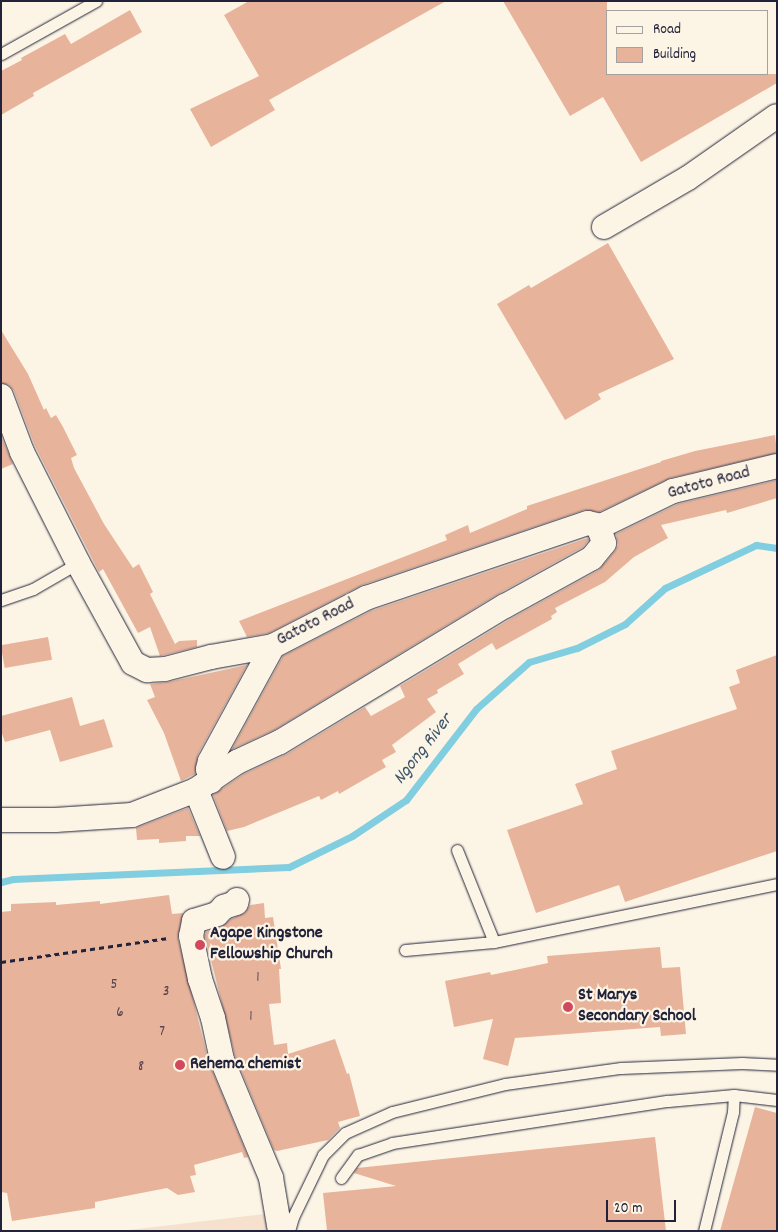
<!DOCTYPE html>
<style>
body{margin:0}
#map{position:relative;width:778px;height:1232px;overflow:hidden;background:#fcf5e5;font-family:Dekko,sans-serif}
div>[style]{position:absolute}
.built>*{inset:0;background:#f6e1cf}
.stream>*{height:7px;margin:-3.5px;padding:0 3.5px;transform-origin:3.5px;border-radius:3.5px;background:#81cee0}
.building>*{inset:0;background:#e8b39b;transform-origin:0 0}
.path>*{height:3px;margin-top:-1.5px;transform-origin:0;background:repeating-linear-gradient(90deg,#22223b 0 5px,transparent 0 9px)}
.roads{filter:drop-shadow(0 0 1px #22223b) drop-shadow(0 0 1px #22223b)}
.lane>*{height:11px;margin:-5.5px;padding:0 5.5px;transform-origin:5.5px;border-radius:5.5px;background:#fcf5e5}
.street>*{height:24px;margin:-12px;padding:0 12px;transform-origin:12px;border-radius:12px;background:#fcf5e5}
.dots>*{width:14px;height:14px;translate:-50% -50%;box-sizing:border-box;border:2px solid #fcf5e5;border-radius:50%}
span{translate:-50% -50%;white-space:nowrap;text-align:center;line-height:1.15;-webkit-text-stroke:4.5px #fcf5e5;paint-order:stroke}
.number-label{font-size:15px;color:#544653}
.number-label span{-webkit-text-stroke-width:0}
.street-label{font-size:18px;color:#22223b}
.poi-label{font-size:18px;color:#22223b;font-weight:700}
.left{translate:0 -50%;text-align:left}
.water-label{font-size:19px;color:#3e566d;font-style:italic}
.frame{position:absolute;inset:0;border:2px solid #22223b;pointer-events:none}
.legend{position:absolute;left:606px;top:10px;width:162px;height:65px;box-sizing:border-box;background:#fcf5e5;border:1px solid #a5a1a1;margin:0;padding:6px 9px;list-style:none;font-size:15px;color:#22223b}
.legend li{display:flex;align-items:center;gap:10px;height:25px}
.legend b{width:25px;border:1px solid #a5a1a1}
.scale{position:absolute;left:606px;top:1200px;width:70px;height:22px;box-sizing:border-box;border:2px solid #22223b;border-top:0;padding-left:6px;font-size:15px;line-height:18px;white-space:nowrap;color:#22223b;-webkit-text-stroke:4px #fcf5e5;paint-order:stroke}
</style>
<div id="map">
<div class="built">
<i style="clip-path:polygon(273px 1213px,274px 1231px,120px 1231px)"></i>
</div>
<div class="stream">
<i style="left:1px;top:882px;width:12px;rotate:-14deg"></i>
<i style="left:13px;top:879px;width:276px;rotate:-2.5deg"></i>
<i style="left:289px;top:867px;width:70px;rotate:-26.2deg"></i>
<i style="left:352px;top:836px;width:65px;rotate:-33.7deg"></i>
<i style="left:406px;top:800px;width:115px;rotate:-52.4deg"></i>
<i style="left:476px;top:709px;width:71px;rotate:-41.6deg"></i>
<i style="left:529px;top:662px;width:50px;rotate:-16.3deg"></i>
<i style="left:577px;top:648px;width:54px;rotate:-26.6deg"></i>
<i style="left:625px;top:624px;width:54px;rotate:-42deg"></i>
<i style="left:665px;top:588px;width:101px;rotate:-25.3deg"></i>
<i style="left:756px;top:545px;width:21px;rotate:8deg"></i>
</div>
<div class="building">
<i style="clip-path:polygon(249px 1px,446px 1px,269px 100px,275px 110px,211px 147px,190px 109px,259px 76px,224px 15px)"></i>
<i style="clip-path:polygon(503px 1px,607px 1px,607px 74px,777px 74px,777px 83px,641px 162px,603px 97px,570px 116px)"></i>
<i style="clip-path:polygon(130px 10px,142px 32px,33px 93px,34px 96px,1px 115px,1px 71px,22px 60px,21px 58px,65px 34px,71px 44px)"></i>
<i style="clip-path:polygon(608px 243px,674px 359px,598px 394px,601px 399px,565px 420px,497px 304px,529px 285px,531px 288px)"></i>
<i style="clip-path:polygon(1px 330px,28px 374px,44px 410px,46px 408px,51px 418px,56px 415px,63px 427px,77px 455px,71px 458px,74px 468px,104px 524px,133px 568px,139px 564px,153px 592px,150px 594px,175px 644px,179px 641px,197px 640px,197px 647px,160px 656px,150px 627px,138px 633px,103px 569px,99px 572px,35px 446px,14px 391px,9px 385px,1px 383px)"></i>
<i style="clip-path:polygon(775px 435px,777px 453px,670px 478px,599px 512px,584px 510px,362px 585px,269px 633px,247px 637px,239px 621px,447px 540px,445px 535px,468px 525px,470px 533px,527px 509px,527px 506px,661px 462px,661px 461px,695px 451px)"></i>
<i style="clip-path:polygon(1px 436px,13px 464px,1px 469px)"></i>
<i style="clip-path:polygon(777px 480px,777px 498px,727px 513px,726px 510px,661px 525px,668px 538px,634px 557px,605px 582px,555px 608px,557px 612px,551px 616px,552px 619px,496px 650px,492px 643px,458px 664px,464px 674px,437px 690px,438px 693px,427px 699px,436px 712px,392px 745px,396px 752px,382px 760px,386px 767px,339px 794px,338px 791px,321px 800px,319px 796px,244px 827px,227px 831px,213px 795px,244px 774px,287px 754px,365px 707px,371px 716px,405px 697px,400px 686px,512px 618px,599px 570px,615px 551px,618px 545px,616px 534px,678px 504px)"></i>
<i style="clip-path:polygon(588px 538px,589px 540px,583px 547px,498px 594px,274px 730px,232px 749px,283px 656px,371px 611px)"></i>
<i style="left:48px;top:637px;width:23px;height:48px;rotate:80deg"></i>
<i style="clip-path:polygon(777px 655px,777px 851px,625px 902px,619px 885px,536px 913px,507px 830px,583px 804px,575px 784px,617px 769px,611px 751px,737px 709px,729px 687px,740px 683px,736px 670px)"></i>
<i style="clip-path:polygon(247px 665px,198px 754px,195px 774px,181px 781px,164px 733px,147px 700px,155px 697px,150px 684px,168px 682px)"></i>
<i style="clip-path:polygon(72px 697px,80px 726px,104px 719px,113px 747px,60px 762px,50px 730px,5px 742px,1px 731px,1px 716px)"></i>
<i style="clip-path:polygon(188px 808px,200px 836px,186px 836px,186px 841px,159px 843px,159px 839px,137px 840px,136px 828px)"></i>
<i style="clip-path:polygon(169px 895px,172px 914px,183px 913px,178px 939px,209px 1063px,248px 1157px,244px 1158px,242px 1152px,194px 1165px,196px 1175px,190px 1176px,195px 1192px,178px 1195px,167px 1188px,95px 1202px,95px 1208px,12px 1221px,7px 1193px,1px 1192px,1px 912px,11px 911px,11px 904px,56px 902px,56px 905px,100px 901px,100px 904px)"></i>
<i style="clip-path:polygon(264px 903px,265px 918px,273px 917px,281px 969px,279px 969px,281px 1003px,269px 1004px,274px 1045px,287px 1043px,288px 1054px,335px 1039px,347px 1074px,349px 1073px,360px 1116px,338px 1122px,340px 1128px,328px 1140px,277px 1151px,274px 1150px,235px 1056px,205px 936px,206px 932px,221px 927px,231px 919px,245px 913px,250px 905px)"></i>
<i style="clip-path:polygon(660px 947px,662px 968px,680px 967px,686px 1034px,661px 1036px,660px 1027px,515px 1038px,508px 1066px,483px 1059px,493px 1019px,454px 1027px,445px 981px,490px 972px,491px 975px,548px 963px,547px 956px)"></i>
<i style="clip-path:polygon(755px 1107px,777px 1113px,777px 1231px,720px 1231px)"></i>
<i style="clip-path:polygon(655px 1137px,666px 1231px,327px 1231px,323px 1193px,396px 1186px,354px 1173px,357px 1168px)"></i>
</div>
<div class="path">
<i style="left:1px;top:962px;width:169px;rotate:-8.2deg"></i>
</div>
<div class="roads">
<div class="lane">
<i style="left:1px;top:54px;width:109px;rotate:-29.2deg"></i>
<i style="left:1px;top:600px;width:34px;rotate:-19deg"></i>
<i style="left:33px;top:589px;width:52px;rotate:-30deg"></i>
<i style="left:457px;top:850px;width:99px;rotate:68.1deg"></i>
<i style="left:405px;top:950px;width:89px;rotate:-5.1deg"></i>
<i style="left:494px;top:942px;width:289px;rotate:-11.6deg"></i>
<i style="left:341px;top:1178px;width:29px;rotate:-54deg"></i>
<i style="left:358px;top:1155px;width:36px;rotate:-19deg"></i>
<i style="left:392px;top:1143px;width:279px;rotate:-8.7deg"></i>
<i style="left:668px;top:1101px;width:66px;rotate:-5.2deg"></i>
<i style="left:734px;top:1095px;width:43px;rotate:6.6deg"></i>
<i style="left:289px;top:1231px;width:15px;rotate:-74deg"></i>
<i style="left:293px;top:1217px;width:69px;rotate:-64.2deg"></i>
<i style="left:323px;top:1155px;width:31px;rotate:-45deg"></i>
<i style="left:345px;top:1133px;width:51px;rotate:-24.1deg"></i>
<i style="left:392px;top:1112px;width:116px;rotate:-13.9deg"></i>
<i style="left:505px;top:1084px;width:117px;rotate:-7.9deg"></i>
<i style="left:621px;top:1068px;width:121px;rotate:-2.4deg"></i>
<i style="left:742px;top:1063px;width:35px;rotate:3deg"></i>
<i style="left:704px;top:1231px;width:122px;rotate:-76.3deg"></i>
<i style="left:733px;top:1112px;width:17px;rotate:-87deg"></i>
</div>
<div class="street">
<i style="left:604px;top:227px;width:97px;rotate:-30.3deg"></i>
<i style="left:688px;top:178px;width:108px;rotate:-34.9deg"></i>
<i style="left:1px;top:396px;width:60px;rotate:69.4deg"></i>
<i style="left:22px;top:452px;width:124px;rotate:63.2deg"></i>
<i style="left:78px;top:563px;width:114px;rotate:61.2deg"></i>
<i style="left:133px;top:663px;width:16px;rotate:27deg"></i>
<i style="left:147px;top:670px;width:18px;rotate:-3deg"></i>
<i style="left:165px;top:669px;width:48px;rotate:-14.6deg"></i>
<i style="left:211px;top:657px;width:63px;rotate:-10.1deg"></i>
<i style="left:273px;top:646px;width:105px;rotate:-27.3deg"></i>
<i style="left:366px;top:598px;width:234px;rotate:-18.7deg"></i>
<i style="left:588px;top:523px;width:13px;rotate:13deg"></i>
<i style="left:601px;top:526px;width:80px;rotate:-25.9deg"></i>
<i style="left:673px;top:491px;width:107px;rotate:-13.5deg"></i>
<i style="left:211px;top:781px;width:12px;rotate:-104deg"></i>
<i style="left:208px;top:769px;width:8px;rotate:-76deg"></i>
<i style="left:210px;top:761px;width:131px;rotate:-61.3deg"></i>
<i style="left:196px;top:790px;width:72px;rotate:68.1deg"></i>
<i style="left:1px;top:820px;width:54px"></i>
<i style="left:55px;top:820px;width:77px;rotate:-3.7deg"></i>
<i style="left:132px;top:815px;width:69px;rotate:-21.3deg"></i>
<i style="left:196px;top:790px;width:50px;rotate:-34.3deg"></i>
<i style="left:237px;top:762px;width:47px;rotate:-24.9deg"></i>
<i style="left:280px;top:742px;width:263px;rotate:-31.2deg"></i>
<i style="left:505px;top:606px;width:99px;rotate:-28.9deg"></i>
<i style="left:592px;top:558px;width:19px;rotate:-51deg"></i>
<i style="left:604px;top:543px;width:13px;rotate:-108deg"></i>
<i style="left:600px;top:531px;width:5px;rotate:-79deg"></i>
<i style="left:237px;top:900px;width:3px;rotate:108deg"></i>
<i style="left:236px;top:903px;width:13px;rotate:162deg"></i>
<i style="left:224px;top:907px;width:10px;rotate:135deg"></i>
<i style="left:217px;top:914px;width:24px;rotate:163deg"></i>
<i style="left:194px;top:921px;width:15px;rotate:101deg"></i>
<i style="left:191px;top:936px;width:44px;rotate:78.2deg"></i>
<i style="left:200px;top:979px;width:41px;rotate:71.6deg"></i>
<i style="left:213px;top:1018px;width:43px;rotate:77.9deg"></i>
<i style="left:222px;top:1060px;width:128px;rotate:67.4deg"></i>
<i style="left:271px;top:1178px;width:54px;rotate:80.4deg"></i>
</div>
</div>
<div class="dots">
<i style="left:200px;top:945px;background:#d1495b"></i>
<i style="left:568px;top:1007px;background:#d1495b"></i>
<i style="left:180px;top:1065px;background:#d1495b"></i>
</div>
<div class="number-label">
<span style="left:258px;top:979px">1</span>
<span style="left:114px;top:986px">5</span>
<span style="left:166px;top:993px">3</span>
<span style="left:120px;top:1014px">6</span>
<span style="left:251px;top:1018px">1</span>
<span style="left:162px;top:1033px">7</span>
<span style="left:141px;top:1068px">8</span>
</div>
<div class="street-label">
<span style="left:709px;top:484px;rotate:-15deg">Gatoto Road</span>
<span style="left:316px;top:623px;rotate:-27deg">Gatoto Road</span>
</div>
<div class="poi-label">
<span class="left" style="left:210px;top:945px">Agape Kingstone<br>Fellowship Church</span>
<span class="left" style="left:578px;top:1007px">St Marys<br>Secondary School</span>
<span class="left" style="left:190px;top:1065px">Rehema chemist</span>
</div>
<div class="water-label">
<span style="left:424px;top:750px;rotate:-52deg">Ngong River</span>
</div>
<div class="frame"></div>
<ul class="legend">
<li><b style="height:6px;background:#fcf5e5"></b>Road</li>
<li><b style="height:14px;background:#e8b39b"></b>Building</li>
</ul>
<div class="scale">20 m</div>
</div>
